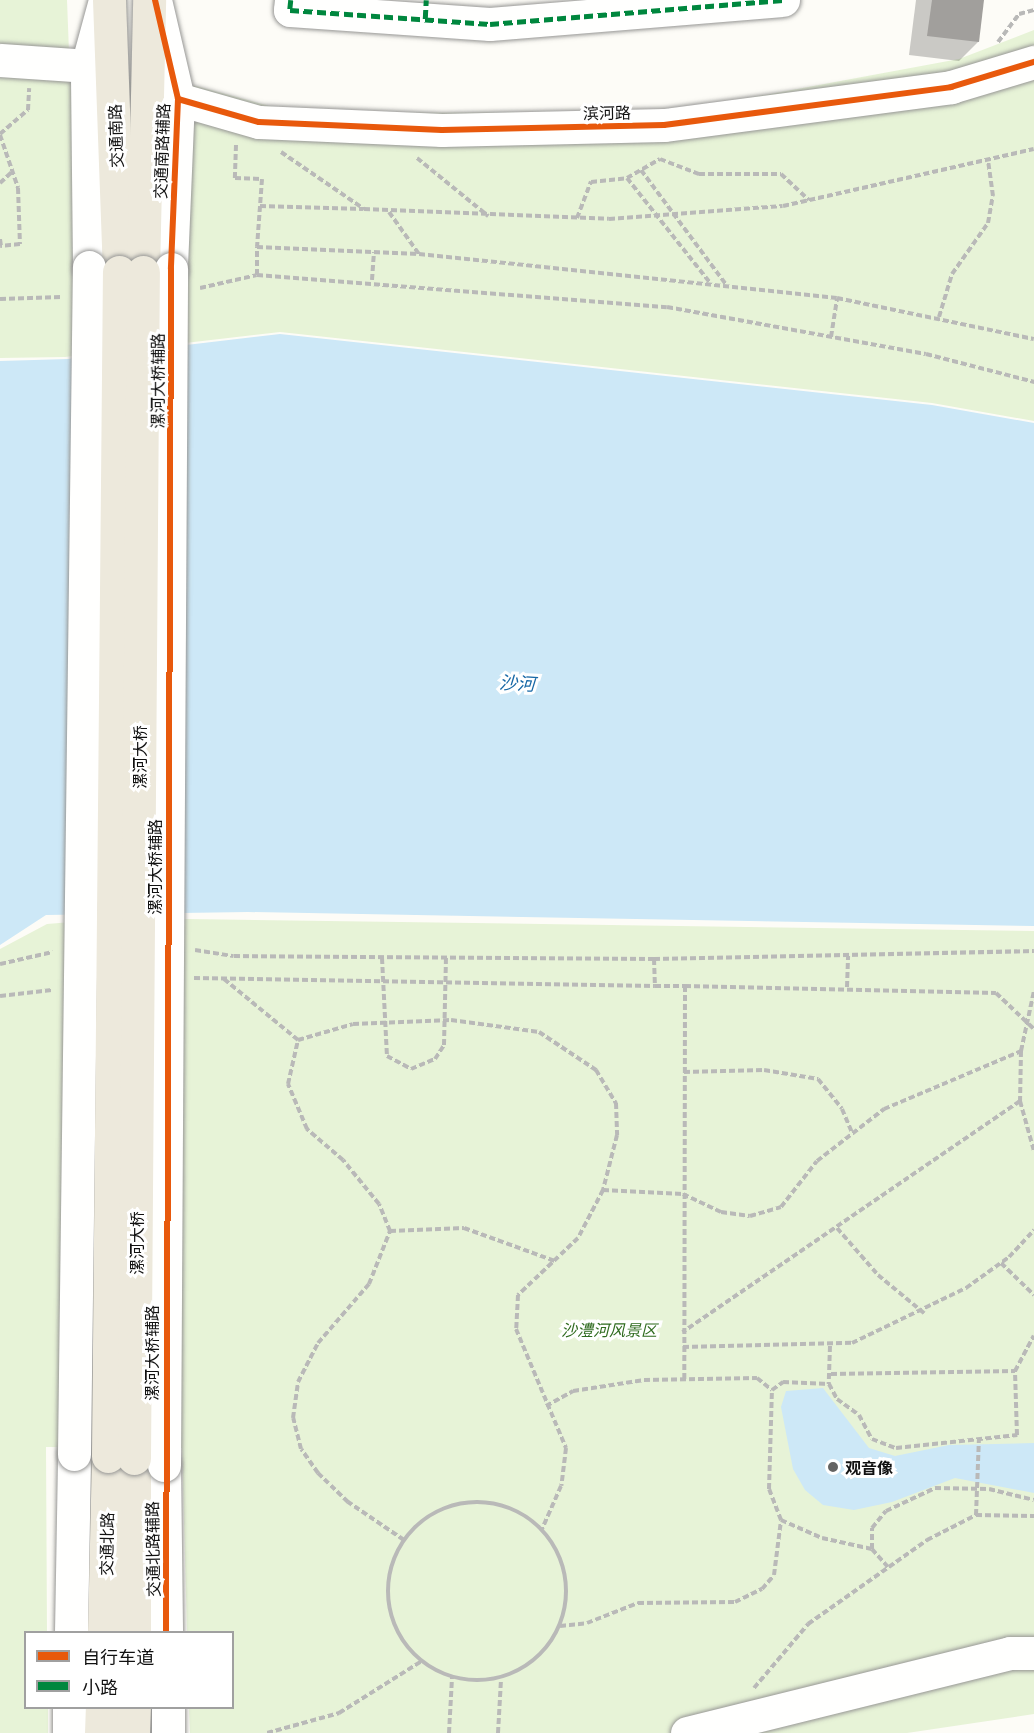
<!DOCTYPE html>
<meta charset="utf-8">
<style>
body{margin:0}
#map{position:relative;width:1034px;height:1733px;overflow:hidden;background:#fdfcf7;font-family:Literata,"Noto Sans SC",serif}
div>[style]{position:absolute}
.green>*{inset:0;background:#e7f3d7}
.water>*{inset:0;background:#cde8f7}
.shadow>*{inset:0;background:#0003}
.building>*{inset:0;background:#a19f9c}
.path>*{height:4px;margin-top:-2px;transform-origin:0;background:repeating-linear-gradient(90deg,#b9b9b8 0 6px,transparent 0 9px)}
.path>.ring{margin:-2px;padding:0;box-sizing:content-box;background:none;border:4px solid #b9b9b8;border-radius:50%}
.roads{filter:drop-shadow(0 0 2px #979795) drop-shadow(0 0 2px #979795)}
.minor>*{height:33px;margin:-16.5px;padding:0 16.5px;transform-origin:16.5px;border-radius:16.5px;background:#fffffe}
.major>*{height:33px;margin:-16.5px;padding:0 16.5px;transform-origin:16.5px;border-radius:16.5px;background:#ede9dc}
.bridges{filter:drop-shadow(0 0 2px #979795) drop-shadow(0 0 2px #979795)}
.minor-bridge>*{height:33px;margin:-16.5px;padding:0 16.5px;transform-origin:16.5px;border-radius:16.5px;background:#fffffe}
.major-bridge>*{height:33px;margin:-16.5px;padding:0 16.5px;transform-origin:16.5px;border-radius:16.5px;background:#ede9dc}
.quiet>*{height:4.5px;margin-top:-2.25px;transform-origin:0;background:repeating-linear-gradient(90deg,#00873e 0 9px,transparent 0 13.5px)}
.cycleway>*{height:6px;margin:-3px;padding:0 3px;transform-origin:3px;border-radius:3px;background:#e8590c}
.dots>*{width:16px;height:16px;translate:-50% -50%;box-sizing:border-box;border:3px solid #fff;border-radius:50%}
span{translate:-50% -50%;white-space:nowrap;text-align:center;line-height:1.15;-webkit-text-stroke:6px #fff;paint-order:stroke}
.street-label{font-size:16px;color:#111}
.park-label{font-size:16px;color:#2f6b1f;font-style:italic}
.poi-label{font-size:16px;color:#111;font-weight:700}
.left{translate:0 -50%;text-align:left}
.water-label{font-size:18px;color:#1768a6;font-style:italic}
.legend{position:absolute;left:24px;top:1631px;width:210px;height:78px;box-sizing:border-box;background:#fff;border:2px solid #a0a0a0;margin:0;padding:8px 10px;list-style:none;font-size:18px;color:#111}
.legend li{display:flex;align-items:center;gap:12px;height:30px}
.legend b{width:30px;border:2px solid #a0a0a0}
</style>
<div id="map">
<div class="green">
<i style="clip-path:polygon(0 0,67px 0,70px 78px,196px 86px,296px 113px,672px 112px,959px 59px,1034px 30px,1034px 421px,932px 403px,280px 332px,65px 357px,0 358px)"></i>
<i style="clip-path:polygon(121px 918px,1034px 931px,1034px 1714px,907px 1733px,190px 1733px,189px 1708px,232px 1708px,232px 1632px,187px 1632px,182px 1448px,46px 1447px,47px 1632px,26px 1632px,26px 1708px,48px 1708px,48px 1733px,0 1733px,0 949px,47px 924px)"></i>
</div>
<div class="water">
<i style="clip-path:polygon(280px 334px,932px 405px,1034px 423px,1034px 926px,248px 912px,46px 915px,0 945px,0 361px,68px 359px)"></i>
<i style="clip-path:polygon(823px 1388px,869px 1448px,895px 1456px,949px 1445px,1034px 1443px,1034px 1493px,955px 1478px,892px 1502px,854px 1510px,823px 1505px,805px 1490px,793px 1469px,781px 1407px,786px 1391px)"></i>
</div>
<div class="shadow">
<i style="clip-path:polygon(916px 0,983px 0,978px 42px,959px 61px,909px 55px)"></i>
</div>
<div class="building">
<i style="clip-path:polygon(932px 0,984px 0,979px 42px,927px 36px)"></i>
</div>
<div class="path">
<i style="left:998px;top:42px;width:35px;rotate:-53deg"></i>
<i style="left:1019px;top:14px;width:16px;rotate:-15deg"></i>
<i style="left:0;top:134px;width:37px;rotate:-41deg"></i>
<i style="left:28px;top:110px;width:22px;rotate:-87deg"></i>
<i style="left:0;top:135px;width:56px;rotate:71.2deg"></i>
<i style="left:18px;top:188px;width:56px;rotate:88deg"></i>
<i style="left:20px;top:244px;width:20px;rotate:174deg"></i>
<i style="left:236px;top:145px;width:33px;rotate:92deg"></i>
<i style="left:235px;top:178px;width:27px;rotate:2deg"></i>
<i style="left:262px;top:179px;width:68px;rotate:94.2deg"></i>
<i style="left:257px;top:247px;width:162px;rotate:2.5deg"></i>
<i style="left:419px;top:254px;width:420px;rotate:6deg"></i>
<i style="left:837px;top:298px;width:201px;rotate:11.8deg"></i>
<i style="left:281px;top:152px;width:101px;rotate:34.5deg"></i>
<i style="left:364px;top:209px;width:245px;rotate:2.3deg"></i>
<i style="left:609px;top:219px;width:174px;rotate:-4.3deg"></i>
<i style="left:783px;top:206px;width:257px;rotate:-12.8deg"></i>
<i style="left:417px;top:158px;width:92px;rotate:39.2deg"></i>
<i style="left:641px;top:170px;width:144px;rotate:53.4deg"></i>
<i style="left:627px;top:178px;width:135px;rotate:51.6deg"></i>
<i style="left:0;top:183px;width:18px;rotate:-43deg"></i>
<i style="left:260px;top:206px;width:103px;rotate:1.7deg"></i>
<i style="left:389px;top:212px;width:52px;rotate:54.5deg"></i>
<i style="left:577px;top:218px;width:39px;rotate:-69deg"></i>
<i style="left:591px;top:182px;width:36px;rotate:-6deg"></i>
<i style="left:627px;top:178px;width:38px;rotate:-30deg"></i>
<i style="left:660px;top:159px;width:42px;rotate:21deg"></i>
<i style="left:699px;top:174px;width:82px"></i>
<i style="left:781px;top:174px;width:38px;rotate:43deg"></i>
<i style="left:0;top:239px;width:7px;rotate:82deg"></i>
<i style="left:257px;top:275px;width:28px;rotate:-90deg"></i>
<i style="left:372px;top:280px;width:28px;rotate:-86deg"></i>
<i style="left:200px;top:288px;width:58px;rotate:-12.8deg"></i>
<i style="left:257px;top:275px;width:411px;rotate:4.5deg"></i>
<i style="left:667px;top:307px;width:263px;rotate:10.3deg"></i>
<i style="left:926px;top:354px;width:112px;rotate:14.5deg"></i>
<i style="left:0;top:299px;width:61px;rotate:-1.9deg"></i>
<i style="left:939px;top:317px;width:45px;rotate:-73.2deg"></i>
<i style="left:952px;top:274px;width:62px;rotate:-54.8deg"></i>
<i style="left:988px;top:223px;width:27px;rotate:-80deg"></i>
<i style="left:993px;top:196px;width:35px;rotate:-98deg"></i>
<i style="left:831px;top:337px;width:39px;rotate:-81deg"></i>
<i style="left:195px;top:950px;width:39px;rotate:9deg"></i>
<i style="left:234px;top:956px;width:420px;rotate:0.4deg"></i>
<i style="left:654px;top:959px;width:380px;rotate:-1.2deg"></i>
<i style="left:382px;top:958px;width:98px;rotate:87.1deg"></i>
<i style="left:387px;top:1056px;width:27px;rotate:28deg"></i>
<i style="left:411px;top:1069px;width:26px;rotate:-23deg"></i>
<i style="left:435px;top:1059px;width:17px;rotate:-57deg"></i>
<i style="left:444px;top:1045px;width:87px;rotate:-88.7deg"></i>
<i style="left:654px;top:959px;width:27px;rotate:88deg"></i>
<i style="left:655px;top:986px;width:30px"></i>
<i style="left:685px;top:986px;width:393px;rotate:90.1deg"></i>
<i style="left:0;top:964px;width:54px;rotate:-12.8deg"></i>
<i style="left:194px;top:978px;width:461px;rotate:1deg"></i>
<i style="left:224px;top:979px;width:96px;rotate:39.5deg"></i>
<i style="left:685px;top:986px;width:311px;rotate:1.3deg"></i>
<i style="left:996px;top:993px;width:52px;rotate:43.5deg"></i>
<i style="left:847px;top:987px;width:31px;rotate:-88deg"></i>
<i style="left:0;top:996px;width:52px;rotate:-6.6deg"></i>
<i style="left:1021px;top:1051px;width:61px;rotate:-77.8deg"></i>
<i style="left:684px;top:1072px;width:80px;rotate:-1.4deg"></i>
<i style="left:764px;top:1070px;width:55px;rotate:9.5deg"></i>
<i style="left:818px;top:1079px;width:38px;rotate:51deg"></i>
<i style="left:842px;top:1109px;width:25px;rotate:67deg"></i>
<i style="left:1020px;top:1101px;width:52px;rotate:74.4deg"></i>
<i style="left:603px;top:1190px;width:80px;rotate:2.9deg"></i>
<i style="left:683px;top:1194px;width:42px;rotate:25.3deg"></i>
<i style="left:721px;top:1212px;width:29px;rotate:8deg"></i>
<i style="left:750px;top:1216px;width:32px;rotate:-16deg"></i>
<i style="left:781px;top:1207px;width:58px;rotate:-52deg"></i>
<i style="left:817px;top:1161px;width:85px;rotate:-37.8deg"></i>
<i style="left:884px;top:1109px;width:149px;rotate:-22.9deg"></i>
<i style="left:1021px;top:1051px;width:50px;rotate:91.1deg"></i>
<i style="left:1020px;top:1101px;width:409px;rotate:145.6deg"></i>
<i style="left:837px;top:1228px;width:62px;rotate:48.9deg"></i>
<i style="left:878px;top:1275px;width:60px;rotate:39.6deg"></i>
<i style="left:390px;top:1231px;width:74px;rotate:-2.3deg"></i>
<i style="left:464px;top:1228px;width:97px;rotate:19.9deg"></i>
<i style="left:1001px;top:1263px;width:46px;rotate:44.1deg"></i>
<i style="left:830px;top:1346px;width:38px;rotate:92deg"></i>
<i style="left:829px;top:1384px;width:17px;rotate:62deg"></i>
<i style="left:837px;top:1399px;width:27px;rotate:36deg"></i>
<i style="left:859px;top:1415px;width:27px;rotate:62deg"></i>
<i style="left:872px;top:1439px;width:26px;rotate:21deg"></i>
<i style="left:896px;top:1448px;width:122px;rotate:-6.1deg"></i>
<i style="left:1017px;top:1435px;width:64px;rotate:-91.8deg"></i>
<i style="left:1015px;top:1371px;width:40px;rotate:-62deg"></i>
<i style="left:683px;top:1347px;width:169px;rotate:-1.4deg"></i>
<i style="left:852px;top:1343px;width:127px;rotate:-25.8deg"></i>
<i style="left:966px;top:1288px;width:53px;rotate:-35.8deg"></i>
<i style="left:1009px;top:1257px;width:37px;rotate:-47deg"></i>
<i style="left:831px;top:1374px;width:184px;rotate:-0.9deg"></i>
<i style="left:546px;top:1406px;width:31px;rotate:-29deg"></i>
<i style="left:573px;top:1391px;width:72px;rotate:-8.8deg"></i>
<i style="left:644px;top:1380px;width:113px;rotate:-1deg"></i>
<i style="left:757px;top:1378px;width:19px;rotate:39deg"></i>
<i style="left:772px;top:1390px;width:14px;rotate:-36deg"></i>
<i style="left:783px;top:1382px;width:46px;rotate:2.5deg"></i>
<i class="ring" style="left:388px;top:1502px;width:174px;height:174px"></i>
<i style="left:976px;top:1515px;width:77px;rotate:-87.8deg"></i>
<i style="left:781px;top:1520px;width:45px;rotate:23.7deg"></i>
<i style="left:822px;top:1538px;width:51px;rotate:12.4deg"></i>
<i style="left:404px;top:1540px;width:68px;rotate:-145.8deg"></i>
<i style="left:348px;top:1502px;width:42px;rotate:-136deg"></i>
<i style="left:318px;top:1473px;width:29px;rotate:-125deg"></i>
<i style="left:301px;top:1449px;width:32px;rotate:-104deg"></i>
<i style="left:293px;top:1418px;width:36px;rotate:-82deg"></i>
<i style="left:298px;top:1382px;width:44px;rotate:-62.9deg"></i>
<i style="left:318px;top:1343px;width:78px;rotate:-49.2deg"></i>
<i style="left:369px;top:1284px;width:57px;rotate:-68.4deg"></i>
<i style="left:390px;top:1231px;width:29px;rotate:-112deg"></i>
<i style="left:379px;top:1204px;width:57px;rotate:-129.3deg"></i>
<i style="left:343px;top:1160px;width:48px;rotate:-139.3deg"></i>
<i style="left:307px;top:1129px;width:49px;rotate:-112.9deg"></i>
<i style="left:288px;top:1084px;width:45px;rotate:-77.2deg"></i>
<i style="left:298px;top:1040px;width:57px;rotate:-16.2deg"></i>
<i style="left:353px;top:1024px;width:98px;rotate:-2.3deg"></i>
<i style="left:451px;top:1020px;width:89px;rotate:7.8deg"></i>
<i style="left:539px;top:1032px;width:69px;rotate:33.7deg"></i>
<i style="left:596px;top:1070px;width:39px;rotate:59deg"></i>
<i style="left:616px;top:1103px;width:32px;rotate:88deg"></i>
<i style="left:617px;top:1135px;width:57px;rotate:104.3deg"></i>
<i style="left:603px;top:1190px;width:54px;rotate:117.5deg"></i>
<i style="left:578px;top:1238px;width:83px;rotate:136.5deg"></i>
<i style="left:518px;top:1295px;width:34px;rotate:93deg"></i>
<i style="left:516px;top:1329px;width:129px;rotate:67.2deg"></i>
<i style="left:566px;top:1448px;width:38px;rotate:97deg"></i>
<i style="left:561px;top:1486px;width:47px;rotate:113.8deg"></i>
<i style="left:888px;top:1567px;width:24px;rotate:-132deg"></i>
<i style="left:872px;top:1549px;width:21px;rotate:-90deg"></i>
<i style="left:872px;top:1528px;width:22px;rotate:-51deg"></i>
<i style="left:886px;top:1511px;width:54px;rotate:-25.1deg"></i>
<i style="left:935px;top:1488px;width:54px;rotate:1.1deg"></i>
<i style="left:989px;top:1489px;width:46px;rotate:13.7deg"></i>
<i style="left:560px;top:1626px;width:27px;rotate:-6deg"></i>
<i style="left:587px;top:1623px;width:55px;rotate:-21.4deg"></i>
<i style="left:638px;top:1603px;width:97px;rotate:-0.6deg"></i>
<i style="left:735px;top:1602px;width:30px;rotate:-26deg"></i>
<i style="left:762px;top:1589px;width:18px;rotate:-49deg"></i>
<i style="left:774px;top:1575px;width:55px;rotate:-82.7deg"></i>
<i style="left:781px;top:1520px;width:33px;rotate:-111deg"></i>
<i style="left:769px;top:1489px;width:99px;rotate:-88.3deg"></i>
<i style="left:754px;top:1688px;width:84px;rotate:-49.8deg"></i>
<i style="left:808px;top:1624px;width:146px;rotate:-35.2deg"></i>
<i style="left:927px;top:1540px;width:55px;rotate:-27deg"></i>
<i style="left:976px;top:1515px;width:58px;rotate:1deg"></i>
<i style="left:267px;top:1733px;width:75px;rotate:-15.5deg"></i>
<i style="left:339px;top:1713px;width:98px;rotate:-32.1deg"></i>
<i style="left:449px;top:1733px;width:56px;rotate:-86.9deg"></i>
<i style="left:498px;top:1733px;width:54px;rotate:-86.8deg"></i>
</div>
<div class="roads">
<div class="minor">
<i style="left:155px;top:0;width:102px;rotate:76.9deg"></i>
<i style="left:178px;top:99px;width:170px;rotate:92.4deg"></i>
<i style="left:291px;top:0;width:10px;rotate:96deg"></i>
<i style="left:290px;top:10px;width:200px;rotate:4deg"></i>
<i style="left:490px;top:24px;width:294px;rotate:-4.7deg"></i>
<i style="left:0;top:60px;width:87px;rotate:3.9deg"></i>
<i style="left:178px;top:99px;width:84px;rotate:15.9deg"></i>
<i style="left:259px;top:122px;width:183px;rotate:2.5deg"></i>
<i style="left:442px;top:130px;width:222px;rotate:-1.3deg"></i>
<i style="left:664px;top:125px;width:290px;rotate:-7.5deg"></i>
<i style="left:951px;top:87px;width:87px;rotate:-16.8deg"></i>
<i style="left:89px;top:267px;width:201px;rotate:-90.6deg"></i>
<i style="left:87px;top:66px;width:68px;rotate:-74.7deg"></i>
<i style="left:164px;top:1465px;width:167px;rotate:89.3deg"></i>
<i style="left:71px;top:1632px;width:178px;rotate:-89deg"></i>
<i style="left:168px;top:1708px;width:25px;rotate:90deg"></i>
<i style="left:69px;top:1733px;width:25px;rotate:-90deg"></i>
<i style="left:687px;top:1733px;width:333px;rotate:-13.9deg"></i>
<i style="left:1010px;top:1653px;width:24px"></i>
</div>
<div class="major">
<i style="left:109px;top:0;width:272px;rotate:87.9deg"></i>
<i style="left:143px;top:272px;width:272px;rotate:-88.7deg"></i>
<i style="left:104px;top:1632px;width:176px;rotate:-88.7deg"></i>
<i style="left:134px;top:1632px;width:174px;rotate:-90deg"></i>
<i style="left:101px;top:1733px;width:25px;rotate:-88deg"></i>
<i style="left:133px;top:1733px;width:25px;rotate:-88deg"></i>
</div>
</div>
<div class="bridges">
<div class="minor-bridge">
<i style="left:74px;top:1454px;width:1187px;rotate:-89.28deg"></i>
<i style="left:164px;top:1465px;width:1196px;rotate:-89.66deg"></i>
</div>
<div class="major-bridge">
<i style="left:108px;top:1456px;width:1184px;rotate:-89.47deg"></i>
<i style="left:134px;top:1458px;width:1186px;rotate:-89.57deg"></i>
</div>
</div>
<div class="quiet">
<i style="left:291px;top:0;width:10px;rotate:96deg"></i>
<i style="left:290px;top:10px;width:200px;rotate:4deg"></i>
<i style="left:490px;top:24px;width:294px;rotate:-4.7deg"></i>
<i style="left:425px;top:19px;width:19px;rotate:-87deg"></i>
</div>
<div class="cycleway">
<i style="left:155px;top:0;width:102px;rotate:76.9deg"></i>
<i style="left:178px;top:99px;width:170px;rotate:92.4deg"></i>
<i style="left:171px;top:269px;width:1363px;rotate:90.21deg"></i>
<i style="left:178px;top:99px;width:84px;rotate:15.9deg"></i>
<i style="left:259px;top:122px;width:183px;rotate:2.5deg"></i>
<i style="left:442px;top:130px;width:222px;rotate:-1.3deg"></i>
<i style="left:664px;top:125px;width:290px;rotate:-7.5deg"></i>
<i style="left:951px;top:87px;width:87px;rotate:-16.8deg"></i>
</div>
<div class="dots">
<i style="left:833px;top:1467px;background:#646362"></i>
</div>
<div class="street-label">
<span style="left:607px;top:112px;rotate:-1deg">滨河路</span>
<span style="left:115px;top:136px;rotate:-92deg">交通南路</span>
<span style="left:161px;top:151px;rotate:-88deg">交通南路辅路</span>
<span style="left:157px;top:381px;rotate:-90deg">漯河大桥辅路</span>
<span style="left:139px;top:757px;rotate:-90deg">漯河大桥</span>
<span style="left:154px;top:867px;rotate:-90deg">漯河大桥辅路</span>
<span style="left:136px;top:1243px;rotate:-90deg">漯河大桥</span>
<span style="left:151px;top:1353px;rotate:-90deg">漯河大桥辅路</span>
<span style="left:106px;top:1544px;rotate:-89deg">交通北路</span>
<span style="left:152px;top:1549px;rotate:-91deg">交通北路辅路</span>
</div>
<div class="park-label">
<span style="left:609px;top:1329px">沙澧河风景区</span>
</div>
<div class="poi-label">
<span class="left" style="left:845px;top:1467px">观音像</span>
</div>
<div class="water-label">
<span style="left:517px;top:683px;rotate:3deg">沙河</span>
</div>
<ul class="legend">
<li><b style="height:8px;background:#e8590c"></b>自行车道</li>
<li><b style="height:8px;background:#00873e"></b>小路</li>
</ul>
</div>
